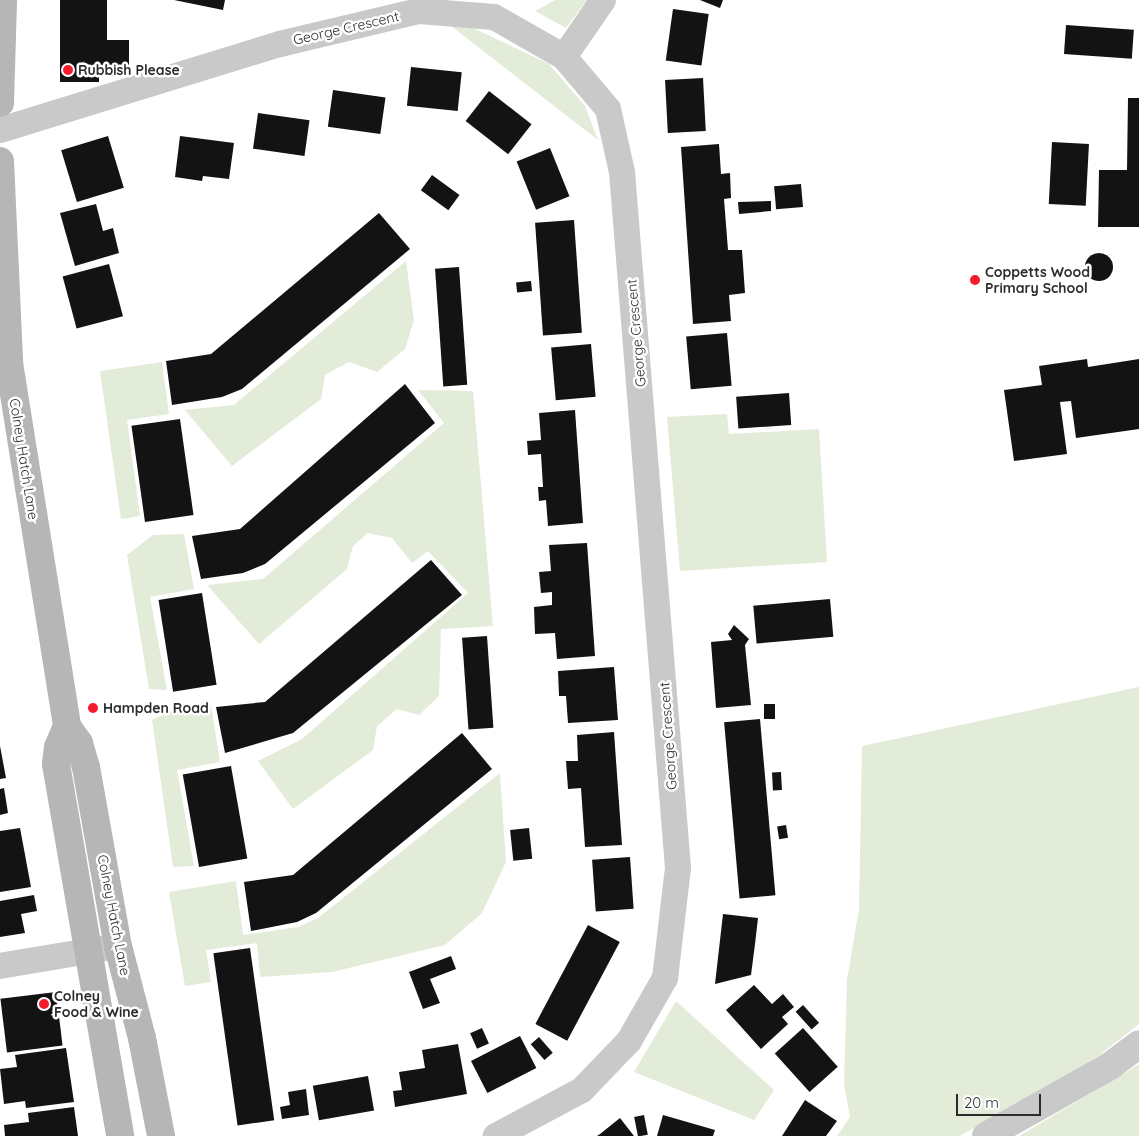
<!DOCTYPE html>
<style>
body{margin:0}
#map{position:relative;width:1139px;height:1136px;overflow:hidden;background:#fff;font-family:Quicksand,sans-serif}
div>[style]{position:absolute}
.green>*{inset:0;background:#e3ecd8}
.building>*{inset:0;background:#131313;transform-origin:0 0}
.round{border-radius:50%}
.minor>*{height:26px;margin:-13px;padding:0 13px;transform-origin:13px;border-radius:13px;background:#c9c9c9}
.tertiary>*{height:28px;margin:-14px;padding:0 14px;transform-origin:14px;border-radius:14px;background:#c9c9c9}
.secondary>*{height:28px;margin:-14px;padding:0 14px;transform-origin:14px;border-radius:14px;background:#b6b6b6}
.dots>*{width:14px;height:14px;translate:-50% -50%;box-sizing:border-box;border:2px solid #fff;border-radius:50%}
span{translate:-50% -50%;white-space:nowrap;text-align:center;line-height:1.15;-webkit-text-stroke:5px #fff;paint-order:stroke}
.street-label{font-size:14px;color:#2c2c2c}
.poi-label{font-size:14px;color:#2c2c2c;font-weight:700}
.left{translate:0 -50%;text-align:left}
.scale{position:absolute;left:956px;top:1094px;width:85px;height:22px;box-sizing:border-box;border:2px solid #2c2c2c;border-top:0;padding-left:6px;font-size:15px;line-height:18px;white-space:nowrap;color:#2c2c2c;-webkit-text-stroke:4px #fff;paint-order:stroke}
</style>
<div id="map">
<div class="green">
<i style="clip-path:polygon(555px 0,587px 0,566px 28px,535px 11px)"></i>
<i style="clip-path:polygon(451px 26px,473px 28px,549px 64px,585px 106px,598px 140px)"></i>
<i style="clip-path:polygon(406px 261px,414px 320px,405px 349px,377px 372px,349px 362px,325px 375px,321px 399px,232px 466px,185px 410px,234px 405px)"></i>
<i style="clip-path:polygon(162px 362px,169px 414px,127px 420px,140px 516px,121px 519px,100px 371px)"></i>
<i style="clip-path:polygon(418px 390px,473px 391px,493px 626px,441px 629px,439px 696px,419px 715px,397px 709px,377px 726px,373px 750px,293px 809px,258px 761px,302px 739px,468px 593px,428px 551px,412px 563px,392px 538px,368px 533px,353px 546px,347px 569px,259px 644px,207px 585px,263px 579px,444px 423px)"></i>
<i style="clip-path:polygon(727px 414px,729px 434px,819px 429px,827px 562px,680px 571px,667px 417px)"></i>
<i style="clip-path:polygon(184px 534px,194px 589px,150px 597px,167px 690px,149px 689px,127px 555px,153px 535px)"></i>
<i style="clip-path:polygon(1139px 687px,1139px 1024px,1097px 1057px,960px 1136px,837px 1136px,850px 1117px,844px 1084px,847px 980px,859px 909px,862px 746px)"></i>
<i style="clip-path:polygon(211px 705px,220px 762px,177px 770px,194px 866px,173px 867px,152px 720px,177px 707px)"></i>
<i style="clip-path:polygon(500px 773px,506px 862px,482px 913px,445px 945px,332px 972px,260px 977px,257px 943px,206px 950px,211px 982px,185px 986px,169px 892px,236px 881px,243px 935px,298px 927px,318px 918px)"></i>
<i style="clip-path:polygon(676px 1001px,774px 1090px,754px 1120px,634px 1072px)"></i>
<i style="clip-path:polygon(1139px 1064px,1139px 1136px,1019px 1136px,1133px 1068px)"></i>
</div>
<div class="building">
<i style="clip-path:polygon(60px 0,107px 0,107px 40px,129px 40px,129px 68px,99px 68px,99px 82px,60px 82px)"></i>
<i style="clip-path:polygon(174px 0,225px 0,223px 10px)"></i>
<i style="clip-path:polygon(700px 0,723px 0,720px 8px)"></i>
<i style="left:673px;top:9px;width:36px;height:52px;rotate:8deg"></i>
<i style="left:1066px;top:25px;width:68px;height:29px;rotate:4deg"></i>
<i style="left:411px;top:67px;width:51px;height:39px;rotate:6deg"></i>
<i style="left:703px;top:78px;width:53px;height:38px;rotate:87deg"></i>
<i style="left:333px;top:90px;width:53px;height:37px;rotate:8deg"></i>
<i style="left:489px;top:91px;width:54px;height:38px;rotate:38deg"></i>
<i style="clip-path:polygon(1128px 98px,1139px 98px,1139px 227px,1098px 227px,1099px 170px,1127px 170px)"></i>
<i style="left:258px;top:113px;width:52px;height:36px;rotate:8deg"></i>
<i style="left:108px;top:136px;width:54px;height:49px;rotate:73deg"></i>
<i style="clip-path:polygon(180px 136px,234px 143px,229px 179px,203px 176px,202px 181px,175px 177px)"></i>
<i style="left:1052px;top:142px;width:37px;height:62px;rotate:3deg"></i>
<i style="clip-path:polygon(719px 144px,721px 174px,730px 173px,731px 198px,724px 199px,728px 250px,742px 250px,745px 293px,729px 295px,731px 321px,693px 324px,681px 147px)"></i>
<i style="left:550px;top:148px;width:52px;height:36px;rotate:68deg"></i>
<i style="left:432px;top:175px;width:34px;height:19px;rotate:36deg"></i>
<i style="left:801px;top:184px;width:23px;height:27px;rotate:85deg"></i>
<i style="clip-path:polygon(771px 201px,771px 211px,739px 214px,738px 202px)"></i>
<i style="clip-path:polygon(96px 204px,103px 231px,113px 228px,119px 253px,75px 266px,60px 213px)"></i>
<i style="clip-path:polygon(379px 213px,410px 249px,242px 389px,222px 397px,172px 405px,166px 361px,211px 354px)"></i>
<i style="left:574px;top:220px;width:113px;height:39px;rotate:86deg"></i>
<i class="round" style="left:1085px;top:253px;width:28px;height:28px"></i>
<i style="left:109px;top:264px;width:54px;height:48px;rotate:75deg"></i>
<i style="left:459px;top:267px;width:118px;height:24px;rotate:86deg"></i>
<i style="left:531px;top:281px;width:10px;height:15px;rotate:84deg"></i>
<i style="left:727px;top:333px;width:53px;height:41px;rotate:85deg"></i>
<i style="left:591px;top:344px;width:53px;height:40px;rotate:85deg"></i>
<i style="clip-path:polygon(1087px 359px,1088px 367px,1139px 359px,1139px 429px,1076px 438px,1071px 401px,1060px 402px,1067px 454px,1014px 461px,1004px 390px,1042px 385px,1039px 366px)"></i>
<i style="clip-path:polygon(405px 384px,435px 423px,265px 564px,243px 573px,201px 579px,192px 536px,240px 529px)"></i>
<i style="left:789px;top:393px;width:32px;height:53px;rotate:86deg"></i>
<i style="clip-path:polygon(575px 410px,583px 523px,548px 526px,546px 500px,539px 501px,538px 487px,543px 487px,541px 454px,528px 455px,527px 441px,541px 440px,539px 413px)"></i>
<i style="left:180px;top:419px;width:97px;height:49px;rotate:82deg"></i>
<i style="clip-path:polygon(587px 543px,595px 656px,557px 659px,555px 633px,535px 634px,534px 607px,552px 605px,552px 592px,541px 593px,539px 572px,551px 571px,549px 545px)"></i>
<i style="clip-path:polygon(431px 560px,462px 595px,293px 733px,225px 753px,216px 707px,265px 702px)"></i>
<i style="left:202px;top:593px;width:93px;height:44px;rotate:81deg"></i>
<i style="left:830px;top:599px;width:38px;height:77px;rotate:85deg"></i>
<i style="clip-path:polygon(734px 625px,749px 639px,745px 645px,751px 705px,716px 708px,711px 642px,732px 640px,728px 634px)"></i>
<i style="left:487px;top:636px;width:92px;height:25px;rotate:86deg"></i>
<i style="clip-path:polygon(614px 667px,618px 720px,568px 723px,566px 696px,559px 696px,558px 671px)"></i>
<i style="left:764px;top:704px;width:11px;height:15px"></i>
<i style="left:760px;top:719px;width:177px;height:36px;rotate:85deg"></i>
<i style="clip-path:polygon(614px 732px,622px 845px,585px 847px,581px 788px,568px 789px,566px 761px,578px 761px,577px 735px)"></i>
<i style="clip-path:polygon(462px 733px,492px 769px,316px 913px,297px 922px,251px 931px,244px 882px,293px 875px)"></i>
<i style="clip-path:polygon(0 746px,6px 778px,0 779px)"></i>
<i style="left:231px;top:766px;width:94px;height:49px;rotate:80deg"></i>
<i style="left:781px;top:772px;width:18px;height:9px;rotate:87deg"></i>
<i style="clip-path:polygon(4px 788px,8px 813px,0 815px,0 789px)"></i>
<i style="left:786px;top:825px;width:13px;height:9px;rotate:81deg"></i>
<i style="clip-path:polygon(20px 828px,31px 887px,0 892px,0 831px)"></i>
<i style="left:529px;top:828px;width:31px;height:19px;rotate:84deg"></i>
<i style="left:630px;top:857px;width:52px;height:38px;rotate:86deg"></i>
<i style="clip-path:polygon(34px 895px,37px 911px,21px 914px,25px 933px,0 937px,0 901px)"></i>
<i style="clip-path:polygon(723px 914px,758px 918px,755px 944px,751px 975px,715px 984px)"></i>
<i style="left:588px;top:925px;width:36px;height:112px;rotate:28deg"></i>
<i style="left:250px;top:948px;width:174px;height:37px;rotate:82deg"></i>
<i style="clip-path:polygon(451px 956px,456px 969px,430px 979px,440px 1003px,423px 1009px,409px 972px)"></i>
<i style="clip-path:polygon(754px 985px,772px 1004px,783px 994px,794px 1007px,782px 1017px,788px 1024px,761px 1049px,726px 1010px)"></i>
<i style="left:56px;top:992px;width:54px;height:56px;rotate:83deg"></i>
<i style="left:803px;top:1005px;width:24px;height:10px;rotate:48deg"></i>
<i style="left:482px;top:1028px;width:17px;height:13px;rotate:66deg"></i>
<i style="left:803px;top:1028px;width:52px;height:38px;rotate:48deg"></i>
<i style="left:520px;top:1036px;width:36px;height:55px;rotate:63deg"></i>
<i style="left:539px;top:1037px;width:21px;height:11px;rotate:49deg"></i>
<i style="clip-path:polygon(458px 1044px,467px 1094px,395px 1107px,393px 1091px,402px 1090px,399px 1072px,425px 1068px,422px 1050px)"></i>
<i style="clip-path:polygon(66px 1048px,74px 1102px,26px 1108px,25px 1101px,4px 1104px,0 1069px,17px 1067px,15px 1055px)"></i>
<i style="left:368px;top:1076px;width:35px;height:56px;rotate:80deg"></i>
<i style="clip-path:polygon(306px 1089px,309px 1115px,282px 1119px,280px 1107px,290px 1105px,288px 1092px)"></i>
<i style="clip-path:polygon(805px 1100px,837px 1121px,826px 1136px,782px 1136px)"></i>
<i style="clip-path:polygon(74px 1107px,78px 1136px,5px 1136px,4px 1125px,29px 1122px,28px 1113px)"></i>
<i style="left:644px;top:1115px;width:20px;height:10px;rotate:79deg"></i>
<i style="clip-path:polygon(663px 1115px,715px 1130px,713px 1136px,657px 1136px)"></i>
<i style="clip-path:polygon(620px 1118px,634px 1136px,597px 1136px,600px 1134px)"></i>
</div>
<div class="minor">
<i style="left:564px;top:57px;width:69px;rotate:-55.6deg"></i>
<i style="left:0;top:130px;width:293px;rotate:-17.1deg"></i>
<i style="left:280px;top:44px;width:143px;rotate:-13.4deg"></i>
<i style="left:419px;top:11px;width:75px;rotate:4.6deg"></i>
<i style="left:494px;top:17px;width:81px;rotate:29.7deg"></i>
<i style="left:564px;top:57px;width:68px;rotate:49.8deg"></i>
<i style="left:608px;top:109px;width:65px;rotate:77.5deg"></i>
<i style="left:622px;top:172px;width:698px;rotate:85.4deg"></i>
<i style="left:678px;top:868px;width:111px;rotate:96.7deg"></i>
<i style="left:665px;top:978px;width:73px;rotate:119.7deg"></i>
<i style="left:629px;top:1041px;width:68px;rotate:133.8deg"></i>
<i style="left:582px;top:1090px;width:98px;rotate:151.9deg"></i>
<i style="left:0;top:966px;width:120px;rotate:-9.6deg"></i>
</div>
<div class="tertiary">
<i style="left:986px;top:1136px;width:142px;rotate:-29.4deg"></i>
<i style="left:1110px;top:1066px;width:36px;rotate:-37deg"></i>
</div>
<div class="secondary">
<i style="left:0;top:103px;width:103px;rotate:-88.3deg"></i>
<i style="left:0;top:161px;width:202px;rotate:87.4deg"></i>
<i style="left:9px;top:363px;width:368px;rotate:80.9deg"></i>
<i style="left:67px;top:726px;width:21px;rotate:55deg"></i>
<i style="left:79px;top:743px;width:25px;rotate:74deg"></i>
<i style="left:86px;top:767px;width:182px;rotate:79.9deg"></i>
<i style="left:118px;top:946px;width:95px;rotate:75.4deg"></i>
<i style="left:142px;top:1038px;width:100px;rotate:79deg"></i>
<i style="left:67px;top:726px;width:23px;rotate:113deg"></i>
<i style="left:58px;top:747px;width:17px;rotate:97deg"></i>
<i style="left:56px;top:764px;width:377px;rotate:80.2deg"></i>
</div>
<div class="dots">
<i style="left:68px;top:70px;background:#f51c2e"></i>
<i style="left:975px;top:280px;background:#f51c2e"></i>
<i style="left:93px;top:708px;background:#f51c2e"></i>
<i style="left:44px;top:1004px;background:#f51c2e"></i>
</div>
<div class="street-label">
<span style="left:346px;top:28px;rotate:-13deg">George Crescent</span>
<span style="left:636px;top:333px;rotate:-95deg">George Crescent</span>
<span style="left:24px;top:459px;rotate:81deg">Colney Hatch Lane</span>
<span style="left:668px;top:736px;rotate:-94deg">George Crescent</span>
<span style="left:114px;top:915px;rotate:79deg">Colney Hatch Lane</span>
</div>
<div class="poi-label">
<span class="left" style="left:78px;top:70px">Rubbish Please</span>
<span class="left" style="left:985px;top:280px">Coppetts Wood<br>Primary School</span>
<span class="left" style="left:103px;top:708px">Hampden Road</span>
<span class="left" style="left:54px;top:1004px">Colney<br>Food &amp; Wine</span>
</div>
<div class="scale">20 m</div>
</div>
